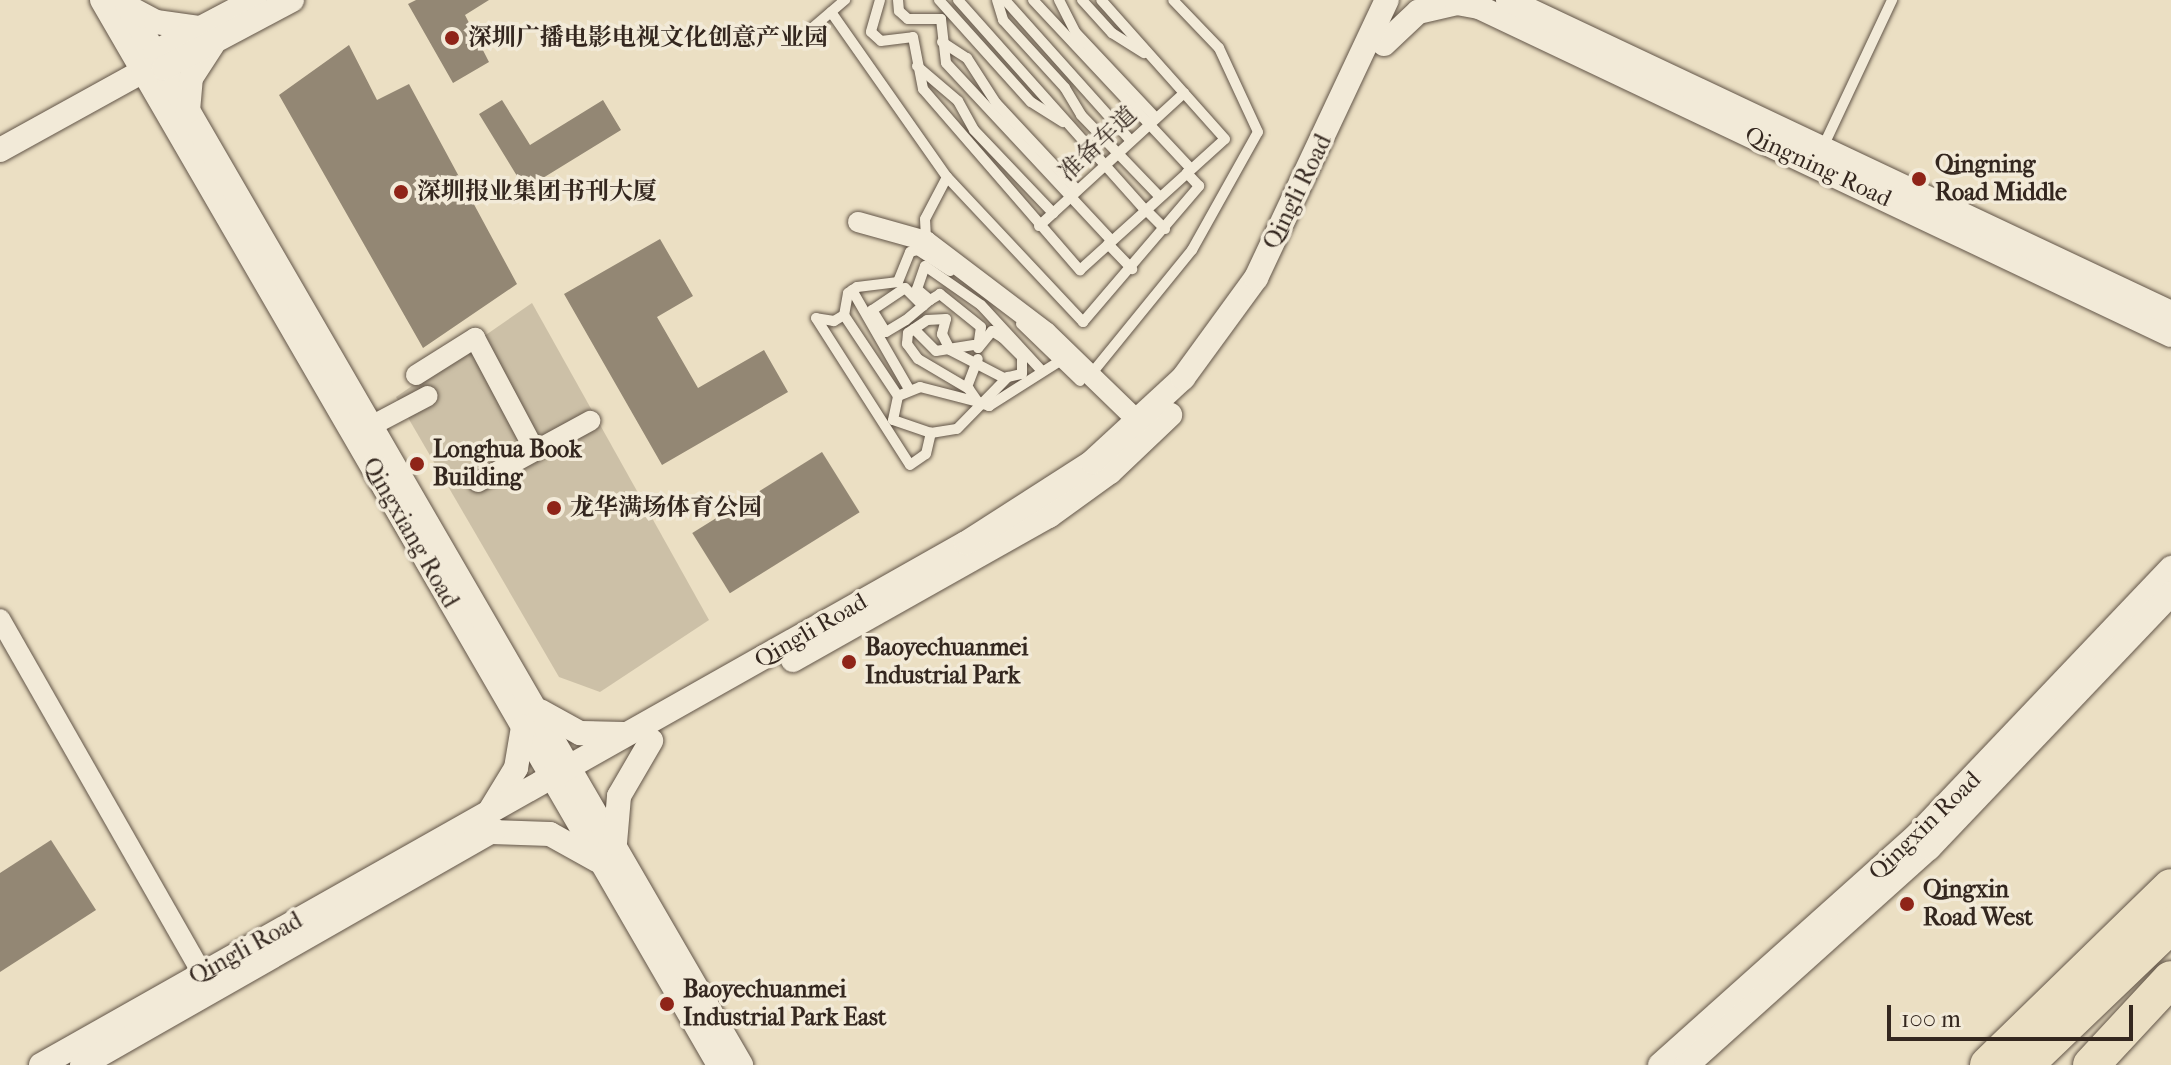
<!DOCTYPE html>
<meta charset="utf-8">
<style>
body{margin:0}
#map{position:relative;width:2171px;height:1065px;overflow:hidden;background:#ebdfc3;font-family:"IM FELL French Canon","Noto Serif SC",serif}
div>[style]{position:absolute}
.green>*{inset:0;background:#ccc0a7}
.building>*{inset:0;background:#938774;transform-origin:0 0}
.roads{filter:drop-shadow(0 0 2px #625548) drop-shadow(0 0 2px #625548)}
.service>*{height:10px;margin:-5px;padding:0 5px;transform-origin:5px;border-radius:5px;background:#f2ead8}
.minor>*{height:20px;margin:-10px;padding:0 10px;transform-origin:10px;border-radius:10px;background:#f2ead8}
.tertiary>*{height:24px;margin:-12px;padding:0 12px;transform-origin:12px;border-radius:12px;background:#f2ead8}
.motorway>*{height:36px;margin:-18px;padding:0 18px;transform-origin:18px;border-radius:18px;background:#ebdfc3}
.dots>*{width:22px;height:22px;translate:-50% -50%;box-sizing:border-box;border:4px solid #f2ead8;border-radius:50%}
span{translate:-50% -50%;white-space:nowrap;text-align:center;line-height:1.15;-webkit-text-stroke:7px #f2ead8;paint-order:stroke}
.poi-label{font-size:24px;color:#34271f;font-weight:700}
.left{translate:0 -50%;text-align:left}
.street-label{font-size:24px;color:#34271f}
.scale{position:absolute;left:1887px;top:1005px;width:246px;height:36px;box-sizing:border-box;border:4px solid #34271f;border-top:0;padding-left:10px;font-size:24px;line-height:28px;white-space:nowrap;color:#34271f;-webkit-text-stroke:6px #f2ead8;paint-order:stroke}
</style>
<div id="map">
<div class="green">
<i style="clip-path:polygon(532px 303px,709px 620px,600px 692px,559px 677px,396px 397px)"></i>
</div>
<div class="building">
<i style="clip-path:polygon(416px 0,489px 0,465px 15px,489px 62px,453px 83px,408px 4px)"></i>
<i style="clip-path:polygon(349px 45px,377px 100px,409px 84px,517px 284px,423px 348px,279px 95px)"></i>
<i style="clip-path:polygon(502px 100px,530px 145px,603px 100px,621px 130px,525px 189px,479px 114px)"></i>
<i style="clip-path:polygon(660px 239px,693px 296px,657px 317px,698px 388px,764px 350px,788px 392px,662px 465px,564px 294px)"></i>
<i style="left:822px;top:452px;width:71px;height:153px;rotate:58deg"></i>
<i style="clip-path:polygon(51px 840px,96px 910px,0 972px,0 873px)"></i>
</div>
<div class="roads">
<div class="service">
<i style="left:880px;top:0;width:33px;rotate:106deg"></i>
<i style="left:871px;top:32px;width:13px;rotate:42deg"></i>
<i style="left:881px;top:41px;width:32px;rotate:-7deg"></i>
<i style="left:913px;top:37px;width:53px;rotate:79.1deg"></i>
<i style="left:923px;top:89px;width:240px;rotate:49.1deg"></i>
<i style="left:1080px;top:270px;width:195px;rotate:-42.1deg"></i>
<i style="left:1225px;top:139px;width:186px;rotate:-131.7deg"></i>
<i style="left:898px;top:0;width:11px;rotate:85deg"></i>
<i style="left:899px;top:11px;width:12px;rotate:42deg"></i>
<i style="left:908px;top:19px;width:33px"></i>
<i style="left:941px;top:19px;width:44px;rotate:83.5deg"></i>
<i style="left:946px;top:63px;width:243px;rotate:47deg"></i>
<i style="left:939px;top:0;width:137px;rotate:48deg"></i>
<i style="left:1031px;top:102px;width:38px;rotate:32deg"></i>
<i style="left:958px;top:0;width:281px;rotate:48.3deg"></i>
<i style="left:997px;top:0;width:21px;rotate:73deg"></i>
<i style="left:1003px;top:20px;width:92px;rotate:47.6deg"></i>
<i style="left:1065px;top:88px;width:31px;rotate:59deg"></i>
<i style="left:1081px;top:115px;width:114px;rotate:46.1deg"></i>
<i style="left:1005px;top:0;width:189px;rotate:48.2deg"></i>
<i style="left:1033px;top:0;width:231px;rotate:46.9deg"></i>
<i style="left:1059px;top:0;width:37px;rotate:63deg"></i>
<i style="left:1076px;top:33px;width:117px;rotate:46.7deg"></i>
<i style="left:1082px;top:0;width:45px;rotate:47.7deg"></i>
<i style="left:1112px;top:33px;width:38px;rotate:32deg"></i>
<i style="left:831px;top:12px;width:202px;rotate:54.9deg"></i>
<i style="left:947px;top:177px;width:47px;rotate:117.6deg"></i>
<i style="left:925px;top:219px;width:22px;rotate:87deg"></i>
<i style="left:811px;top:29px;width:45px;rotate:-40.5deg"></i>
<i style="left:942px;top:42px;width:30px;rotate:33deg"></i>
<i style="left:967px;top:58px;width:54px;rotate:57.2deg"></i>
<i style="left:996px;top:103px;width:119px;rotate:47deg"></i>
<i style="left:917px;top:66px;width:54px;rotate:40.5deg"></i>
<i style="left:958px;top:101px;width:33px;rotate:61deg"></i>
<i style="left:974px;top:130px;width:115px;rotate:46.4deg"></i>
<i style="left:1822px;top:149px;width:165px;rotate:-64.8deg"></i>
<i style="left:947px;top:177px;width:199px;rotate:46.8deg"></i>
<i style="left:1083px;top:322px;width:179px;rotate:-49.5deg"></i>
<i style="left:1199px;top:186px;width:18px;rotate:-133deg"></i>
<i style="left:1146px;top:210px;width:27px;rotate:45deg"></i>
<i style="left:1039px;top:226px;width:197px;rotate:-42.5deg"></i>
<i style="left:1108px;top:244px;width:35px;rotate:46deg"></i>
<i style="left:950px;top:271px;width:38px;rotate:-147deg"></i>
<i style="left:918px;top:250px;width:8px;rotate:166deg"></i>
<i style="left:910px;top:252px;width:32px;rotate:112deg"></i>
<i style="left:898px;top:282px;width:41px;rotate:173deg"></i>
<i style="left:857px;top:287px;width:11px;rotate:146deg"></i>
<i style="left:848px;top:293px;width:22px;rotate:100deg"></i>
<i style="left:844px;top:315px;width:12px;rotate:149deg"></i>
<i style="left:834px;top:321px;width:18px;rotate:-171deg"></i>
<i style="left:816px;top:318px;width:174px;rotate:57.4deg"></i>
<i style="left:910px;top:465px;width:19px;rotate:-35deg"></i>
<i style="left:926px;top:454px;width:22px;rotate:-77deg"></i>
<i style="left:931px;top:433px;width:40px;rotate:-161.1deg"></i>
<i style="left:893px;top:420px;width:25px;rotate:-78deg"></i>
<i style="left:898px;top:396px;width:24px;rotate:-22deg"></i>
<i style="left:920px;top:387px;width:60px;rotate:14.5deg"></i>
<i style="left:978px;top:402px;width:16px;rotate:-125deg"></i>
<i style="left:969px;top:389px;width:59px;rotate:-149.5deg"></i>
<i style="left:918px;top:359px;width:19px;rotate:-126deg"></i>
<i style="left:907px;top:344px;width:11px;rotate:-85deg"></i>
<i style="left:908px;top:333px;width:23px;rotate:-34deg"></i>
<i style="left:927px;top:320px;width:19px;rotate:-3deg"></i>
<i style="left:946px;top:319px;width:16px;rotate:105deg"></i>
<i style="left:942px;top:334px;width:18px;rotate:63deg"></i>
<i style="left:950px;top:350px;width:61px;rotate:27.4deg"></i>
<i style="left:1004px;top:378px;width:18px;rotate:-13deg"></i>
<i style="left:1022px;top:374px;width:17px;rotate:-90deg"></i>
<i style="left:1022px;top:357px;width:27px;rotate:-135deg"></i>
<i style="left:1003px;top:338px;width:13px;rotate:-148deg"></i>
<i style="left:992px;top:331px;width:22px;rotate:129deg"></i>
<i style="left:978px;top:348px;width:21px;rotate:-82deg"></i>
<i style="left:981px;top:327px;width:53px;rotate:-141.2deg"></i>
<i style="left:940px;top:294px;width:12px;rotate:149deg"></i>
<i style="left:930px;top:300px;width:17px;rotate:-140deg"></i>
<i style="left:917px;top:289px;width:24px;rotate:-71deg"></i>
<i style="left:925px;top:266px;width:68px;rotate:34.9deg"></i>
<i style="left:981px;top:305px;width:90px;rotate:47.3deg"></i>
<i style="left:852px;top:290px;width:116px;rotate:60.1deg"></i>
<i style="left:923px;top:306px;width:25px;rotate:-135deg"></i>
<i style="left:905px;top:288px;width:40px;rotate:146deg"></i>
<i style="left:872px;top:310px;width:26px;rotate:58deg"></i>
<i style="left:886px;top:332px;width:23px;rotate:-31deg"></i>
<i style="left:906px;top:320px;width:31px;rotate:-40deg"></i>
<i style="left:844px;top:315px;width:97px;rotate:56.3deg"></i>
<i style="left:1021px;top:324px;width:82px;rotate:44deg"></i>
<i style="left:914px;top:329px;width:31px;rotate:45deg"></i>
<i style="left:936px;top:351px;width:38px;rotate:-9deg"></i>
<i style="left:1092px;top:373px;width:159px;rotate:-50.9deg"></i>
<i style="left:1192px;top:250px;width:135px;rotate:-60.8deg"></i>
<i style="left:1258px;top:132px;width:93px;rotate:-114.9deg"></i>
<i style="left:1219px;top:48px;width:66px;rotate:-133.8deg"></i>
<i style="left:967px;top:387px;width:30px;rotate:-69deg"></i>
<i style="left:978px;top:402px;width:12px;rotate:20deg"></i>
<i style="left:989px;top:406px;width:84px;rotate:-32.4deg"></i>
<i style="left:931px;top:433px;width:26px;rotate:-9deg"></i>
<i style="left:957px;top:429px;width:73px;rotate:-45.6deg"></i>
</div>
<div class="minor">
<i style="left:858px;top:222px;width:71px;rotate:15.6deg"></i>
<i style="left:926px;top:241px;width:151px;rotate:37.2deg"></i>
<i style="left:1046px;top:332px;width:139px;rotate:44.1deg"></i>
<i style="left:416px;top:375px;width:70px;rotate:-32.1deg"></i>
<i style="left:475px;top:338px;width:128px;rotate:62deg"></i>
<i style="left:371px;top:426px;width:64px;rotate:-27.8deg"></i>
<i style="left:478px;top:482px;width:128px;rotate:-28.6deg"></i>
<i style="left:0;top:619px;width:408px;rotate:60.3deg"></i>
</div>
<div class="tertiary">
<i style="left:102px;top:0;width:1231px;rotate:59.91deg"></i>
<i style="left:124px;top:0;width:1231px;rotate:59.91deg"></i>
<i style="left:1464px;top:0;width:782px;rotate:25.35deg"></i>
<i style="left:1508px;top:0;width:733px;rotate:25.27deg"></i>
<i style="left:128px;top:7px;width:32px;rotate:28deg"></i>
<i style="left:156px;top:22px;width:43px;rotate:7.9deg"></i>
<i style="left:1384px;top:44px;width:47px;rotate:-43.3deg"></i>
<i style="left:1418px;top:12px;width:40px;rotate:-13deg"></i>
<i style="left:1457px;top:3px;width:22px;rotate:10deg"></i>
<i style="left:146px;top:66px;width:17px;rotate:-57deg"></i>
<i style="left:155px;top:52px;width:112px;rotate:-27.7deg"></i>
<i style="left:188px;top:111px;width:33px;rotate:-85deg"></i>
<i style="left:191px;top:78px;width:40px;rotate:-57.1deg"></i>
<i style="left:0;top:150px;width:163px;rotate:-28.9deg"></i>
<i style="left:143px;top:71px;width:21px;rotate:-8deg"></i>
<i style="left:164px;top:68px;width:145px;rotate:-28deg"></i>
<i style="left:793px;top:660px;width:294px;rotate:-29.4deg"></i>
<i style="left:1049px;top:516px;width:75px;rotate:-35.8deg"></i>
<i style="left:1110px;top:472px;width:83px;rotate:-43.5deg"></i>
<i style="left:540px;top:711px;width:46px;rotate:28.8deg"></i>
<i style="left:580px;top:733px;width:44px;rotate:1.3deg"></i>
<i style="left:491px;top:809px;width:48px;rotate:-58.6deg"></i>
<i style="left:516px;top:768px;width:42px;rotate:-80.3deg"></i>
<i style="left:492px;top:832px;width:58px;rotate:2deg"></i>
<i style="left:550px;top:834px;width:54px;rotate:29deg"></i>
<i style="left:615px;top:843px;width:47px;rotate:-85.1deg"></i>
<i style="left:619px;top:796px;width:64px;rotate:-59.8deg"></i>
<i style="left:41px;top:1065px;width:1062px;rotate:-29.44deg"></i>
<i style="left:966px;top:543px;width:150px;rotate:-32.7deg"></i>
<i style="left:1092px;top:462px;width:124px;rotate:-42.7deg"></i>
<i style="left:1183px;top:378px;width:124px;rotate:-53.9deg"></i>
<i style="left:1256px;top:278px;width:307px;rotate:-64.8deg"></i>
<i style="left:82px;top:1065px;width:474px;rotate:-29.7deg"></i>
<i style="left:1660px;top:1065px;width:345px;rotate:-41.8deg"></i>
<i style="left:1917px;top:835px;width:369px;rotate:-46.4deg"></i>
<i style="left:1687px;top:1065px;width:325px;rotate:-41.9deg"></i>
<i style="left:1929px;top:848px;width:351px;rotate:-46.4deg"></i>
</div>
<div class="motorway">
<i style="left:1988px;top:1065px;width:255px;rotate:-44.2deg"></i>
<i style="left:2025px;top:1065px;width:202px;rotate:-43.8deg"></i>
<i style="left:2091px;top:1065px;width:117px;rotate:-47.1deg"></i>
</div>
</div>
<div class="dots">
<i style="left:452px;top:38px;background:#8f2418"></i>
<i style="left:1919px;top:179px;background:#8f2418"></i>
<i style="left:401px;top:192px;background:#8f2418"></i>
<i style="left:417px;top:464px;background:#8f2418"></i>
<i style="left:554px;top:508px;background:#8f2418"></i>
<i style="left:849px;top:662px;background:#8f2418"></i>
<i style="left:1907px;top:904px;background:#8f2418"></i>
<i style="left:667px;top:1004px;background:#8f2418"></i>
</div>
<div class="poi-label">
<span class="left" style="left:468px;top:38px">深圳广播电影电视文化创意产业园</span>
<span class="left" style="left:1935px;top:179px">Qingning<br>Road Middle</span>
<span class="left" style="left:417px;top:192px">深圳报业集团书刊大厦</span>
<span class="left" style="left:433px;top:464px">Longhua Book<br>Building</span>
<span class="left" style="left:570px;top:508px">龙华满场体育公园</span>
<span class="left" style="left:865px;top:662px">Baoyechuanmei<br>Industrial Park</span>
<span class="left" style="left:1923px;top:904px">Qingxin<br>Road West</span>
<span class="left" style="left:683px;top:1004px">Baoyechuanmei<br>Industrial Park East</span>
</div>
<div class="street-label">
<span style="left:1098px;top:144px;rotate:-43deg">准备车道</span>
<span style="left:1818px;top:167px;rotate:25deg">Qingning Road</span>
<span style="left:1298px;top:192px;rotate:-64deg">Qingli Road</span>
<span style="left:410px;top:533px;rotate:60deg">Qingxiang Road</span>
<span style="left:811px;top:631px;rotate:-30deg">Qingli Road</span>
<span style="left:1925px;top:826px;rotate:-44deg">Qingxin Road</span>
<span style="left:246px;top:949px;rotate:-29deg">Qingli Road</span>
</div>
<div class="scale">100 m</div>
</div>
